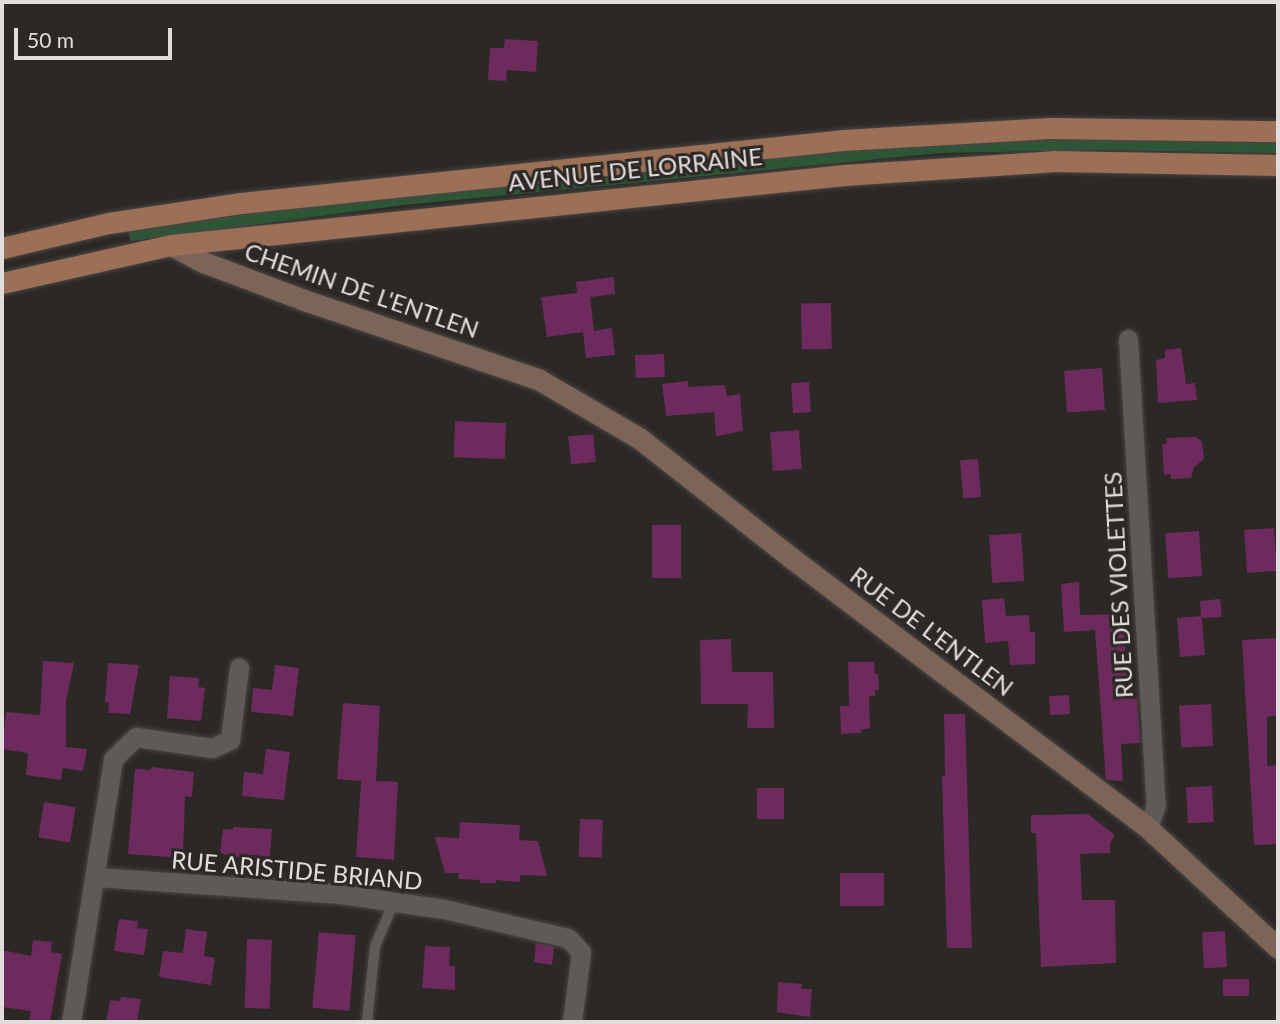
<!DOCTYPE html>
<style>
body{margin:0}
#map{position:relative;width:1280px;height:1024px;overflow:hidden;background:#2c2826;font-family:Lato,sans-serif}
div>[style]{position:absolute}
.green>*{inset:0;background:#2b5835}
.building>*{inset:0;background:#6c2b5c;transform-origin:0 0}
.roads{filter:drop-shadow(0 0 2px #4a4644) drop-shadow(0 0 2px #4a4644)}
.lane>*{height:10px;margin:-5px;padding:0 5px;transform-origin:5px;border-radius:5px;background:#5e5a57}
.street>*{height:19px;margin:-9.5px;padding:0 9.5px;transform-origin:9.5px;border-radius:9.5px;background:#5e5a57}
.secondary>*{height:21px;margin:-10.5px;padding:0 10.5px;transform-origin:10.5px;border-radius:10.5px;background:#7c6557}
.primary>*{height:21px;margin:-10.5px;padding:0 10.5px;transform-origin:10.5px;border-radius:10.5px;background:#9b7057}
span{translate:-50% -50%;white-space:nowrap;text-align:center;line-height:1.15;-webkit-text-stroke:6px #2c2826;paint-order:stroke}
.street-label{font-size:24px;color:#e0dddc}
.frame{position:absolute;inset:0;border:4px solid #e0dddc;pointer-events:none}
.scale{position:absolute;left:14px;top:28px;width:158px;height:32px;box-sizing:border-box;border:4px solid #e0dddc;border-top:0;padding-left:9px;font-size:21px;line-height:24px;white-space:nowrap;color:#e0dddc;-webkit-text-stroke:5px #2c2826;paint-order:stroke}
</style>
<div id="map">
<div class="green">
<i style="clip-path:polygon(1080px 139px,1278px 143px,1278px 153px,1102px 150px,941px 153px,404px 205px,130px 241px,128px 231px,348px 200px,611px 173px,924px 144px)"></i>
</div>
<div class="building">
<i style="clip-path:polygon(505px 39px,538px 41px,536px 72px,507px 70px,506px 81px,488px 80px,490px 48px,504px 48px)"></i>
<i style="clip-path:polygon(614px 277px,615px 294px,590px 297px,594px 331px,612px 328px,615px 355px,586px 358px,583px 332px,547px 337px,541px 297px,577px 293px,576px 282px)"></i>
<i style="left:831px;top:303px;width:46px;height:30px;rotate:89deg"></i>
<i style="clip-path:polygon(1181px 348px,1186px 384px,1195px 383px,1197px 400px,1158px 403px,1156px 360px,1165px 358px,1165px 350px)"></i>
<i style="left:664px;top:354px;width:23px;height:29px;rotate:88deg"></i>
<i style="left:1102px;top:368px;width:42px;height:38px;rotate:86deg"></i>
<i style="clip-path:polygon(688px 381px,688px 387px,725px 385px,727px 396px,740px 394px,743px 431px,716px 436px,714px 412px,666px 416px,662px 384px)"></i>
<i style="left:809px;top:382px;width:30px;height:18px;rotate:86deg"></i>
<i style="left:506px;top:423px;width:36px;height:51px;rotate:92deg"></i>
<i style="left:799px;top:430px;width:39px;height:29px;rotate:86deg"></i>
<i style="left:593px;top:434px;width:28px;height:25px;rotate:84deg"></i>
<i style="clip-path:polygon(1196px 437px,1202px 442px,1204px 459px,1194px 467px,1191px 478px,1171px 479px,1171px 474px,1164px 475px,1162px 444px,1167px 444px,1166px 438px)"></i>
<i style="left:978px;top:459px;width:38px;height:18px;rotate:85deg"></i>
<i style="left:652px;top:525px;width:29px;height:53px"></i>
<i style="left:1274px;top:528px;width:43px;height:30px;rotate:86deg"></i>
<i style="left:1199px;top:531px;width:45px;height:34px;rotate:86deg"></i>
<i style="left:1021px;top:533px;width:48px;height:32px;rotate:86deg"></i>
<i style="clip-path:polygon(1079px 582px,1080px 615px,1127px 614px,1127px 628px,1124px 629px,1128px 697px,1137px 697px,1140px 743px,1121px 744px,1123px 781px,1106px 780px,1095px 630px,1064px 632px,1061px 584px)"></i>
<i style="clip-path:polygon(1004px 598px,1006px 616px,1029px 615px,1030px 632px,1035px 632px,1035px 664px,1010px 665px,1008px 641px,985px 643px,982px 600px)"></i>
<i style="clip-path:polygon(1220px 599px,1222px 617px,1202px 618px,1205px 655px,1180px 657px,1177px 618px,1201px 616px,1200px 601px)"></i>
<i style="clip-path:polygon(1278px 638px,1278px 715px,1267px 717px,1267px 766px,1278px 765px,1278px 844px,1254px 845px,1242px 640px)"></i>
<i style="clip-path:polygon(731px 639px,732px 672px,773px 672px,774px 728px,747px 728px,748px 704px,701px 704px,700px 640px)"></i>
<i style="clip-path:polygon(43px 661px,74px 663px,66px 701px,66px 747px,87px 749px,83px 771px,63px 768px,61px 780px,26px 775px,28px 753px,2px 749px,6px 712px,40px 715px)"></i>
<i style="clip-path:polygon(848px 662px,874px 662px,875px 674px,878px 674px,879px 690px,875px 690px,875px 696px,869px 696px,870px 728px,861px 730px,861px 733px,841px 734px,840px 706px,849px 706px)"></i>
<i style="clip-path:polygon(108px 663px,139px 665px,130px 714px,108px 713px,109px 703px,105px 702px)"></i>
<i style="clip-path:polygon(275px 665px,299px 668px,293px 716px,251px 712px,253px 688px,272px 690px)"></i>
<i style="clip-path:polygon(170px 676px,199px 678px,198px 687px,205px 688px,201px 721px,167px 718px)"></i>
<i style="left:1069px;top:695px;width:19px;height:20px;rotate:87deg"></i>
<i style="clip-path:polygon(343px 703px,380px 706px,376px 781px,398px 782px,394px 860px,356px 857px,361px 781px,337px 779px)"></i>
<i style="left:1211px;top:704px;width:42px;height:32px;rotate:87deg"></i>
<i style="clip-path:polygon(944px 714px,965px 714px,972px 948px,947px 948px,942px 776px,945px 776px)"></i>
<i style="clip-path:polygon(266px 749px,290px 752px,284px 800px,242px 796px,244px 772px,263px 774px)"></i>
<i style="clip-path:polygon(151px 767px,194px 772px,192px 797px,185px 796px,183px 858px,128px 854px,135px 769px,151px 770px)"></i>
<i style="left:1212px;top:786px;width:36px;height:26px;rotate:87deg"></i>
<i style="left:784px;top:788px;width:31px;height:27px;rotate:90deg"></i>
<i style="left:44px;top:802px;width:32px;height:36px;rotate:9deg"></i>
<i style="clip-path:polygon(1088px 814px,1115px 835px,1110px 843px,1110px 853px,1080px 854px,1082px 900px,1115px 900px,1116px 963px,1041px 967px,1036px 833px,1031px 833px,1031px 815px)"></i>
<i style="left:580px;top:819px;width:23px;height:38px;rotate:2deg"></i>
<i style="clip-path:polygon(460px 822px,520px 825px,519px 840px,538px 841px,547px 876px,520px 875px,520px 882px,496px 880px,496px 883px,480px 883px,480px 880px,458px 879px,459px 873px,445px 873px,435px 837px,459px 838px)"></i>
<i style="clip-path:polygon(233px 827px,272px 829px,270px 857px,250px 855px,249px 860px,220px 853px,223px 829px,233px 830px)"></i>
<i style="left:840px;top:873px;width:44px;height:33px"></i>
<i style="clip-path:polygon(119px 919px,138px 921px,137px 928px,148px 929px,144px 955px,114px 951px)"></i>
<i style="clip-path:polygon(186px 929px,207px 932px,204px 956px,215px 958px,211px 985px,159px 977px,163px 951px,183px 953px)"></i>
<i style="left:1225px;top:931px;width:36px;height:23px;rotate:87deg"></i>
<i style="left:319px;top:932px;width:37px;height:76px;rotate:5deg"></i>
<i style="left:247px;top:939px;width:25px;height:69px;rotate:2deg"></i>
<i style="clip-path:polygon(33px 940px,52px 942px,51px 952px,62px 954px,50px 1022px,29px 1022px,31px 1011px,2px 1007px,2px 950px,31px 956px)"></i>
<i style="clip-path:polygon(536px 943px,554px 947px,552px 965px,534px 962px)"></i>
<i style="clip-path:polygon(425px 946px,450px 947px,449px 966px,455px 966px,455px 990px,422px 988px)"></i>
<i style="left:1223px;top:979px;width:26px;height:17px"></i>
<i style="clip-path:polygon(778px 982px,802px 984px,801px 989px,812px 989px,810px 1017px,777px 1012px)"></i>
<i style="clip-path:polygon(121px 997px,141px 999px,137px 1022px,106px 1022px,110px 1000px,120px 1001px)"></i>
</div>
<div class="roads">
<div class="lane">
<i style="left:367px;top:1022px;width:76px;rotate:-84deg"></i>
<i style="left:375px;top:946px;width:48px;rotate:-66.6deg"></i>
</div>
<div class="street">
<i style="left:1128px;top:339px;width:467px;rotate:86.6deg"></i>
<i style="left:1156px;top:805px;width:24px;rotate:109deg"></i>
<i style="left:97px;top:877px;width:245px;rotate:4deg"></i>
<i style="left:341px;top:894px;width:104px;rotate:8.3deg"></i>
<i style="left:444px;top:909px;width:127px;rotate:13.2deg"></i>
<i style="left:568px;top:938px;width:19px;rotate:47deg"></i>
<i style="left:581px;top:952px;width:71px;rotate:97.3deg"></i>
<i style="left:71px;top:1022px;width:266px;rotate:-80.9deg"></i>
<i style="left:113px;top:759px;width:32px;rotate:-44deg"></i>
<i style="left:136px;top:737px;width:77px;rotate:8.2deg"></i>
<i style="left:212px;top:748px;width:20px;rotate:-24deg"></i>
<i style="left:230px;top:740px;width:73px;rotate:-82.9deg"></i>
</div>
<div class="secondary">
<i style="left:171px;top:245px;width:36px;rotate:28deg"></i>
<i style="left:203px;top:262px;width:108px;rotate:20.6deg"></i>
<i style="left:304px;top:300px;width:247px;rotate:18.7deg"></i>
<i style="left:538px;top:379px;width:117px;rotate:30.3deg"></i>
<i style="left:639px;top:438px;width:192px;rotate:38.2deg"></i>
<i style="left:790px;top:557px;width:449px;rotate:37.1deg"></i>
<i style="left:1148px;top:828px;width:177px;rotate:42.7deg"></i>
</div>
<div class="primary">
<i style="left:2px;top:248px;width:110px;rotate:-13.2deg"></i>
<i style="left:109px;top:223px;width:134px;rotate:-8.6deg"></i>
<i style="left:241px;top:203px;width:605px;rotate:-5.97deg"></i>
<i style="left:843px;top:140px;width:208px;rotate:-3.3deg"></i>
<i style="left:1051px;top:128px;width:227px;rotate:0.8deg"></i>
<i style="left:2px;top:283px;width:173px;rotate:-12.7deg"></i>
<i style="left:171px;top:245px;width:677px;rotate:-5.94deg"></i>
<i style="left:844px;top:175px;width:209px;rotate:-3.8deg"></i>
<i style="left:1053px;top:161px;width:225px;rotate:1deg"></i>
</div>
</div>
<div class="street-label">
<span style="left:635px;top:169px;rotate:-6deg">AVENUE DE LORRAINE</span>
<span style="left:362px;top:290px;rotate:19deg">CHEMIN DE L'ENTLEN</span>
<span style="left:1118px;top:585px;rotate:-93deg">RUE DES VIOLETTES</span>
<span style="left:932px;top:631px;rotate:37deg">RUE DE L'ENTLEN</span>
<span style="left:297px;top:870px;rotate:5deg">RUE ARISTIDE BRIAND</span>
</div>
<div class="frame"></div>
<div class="scale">50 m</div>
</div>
